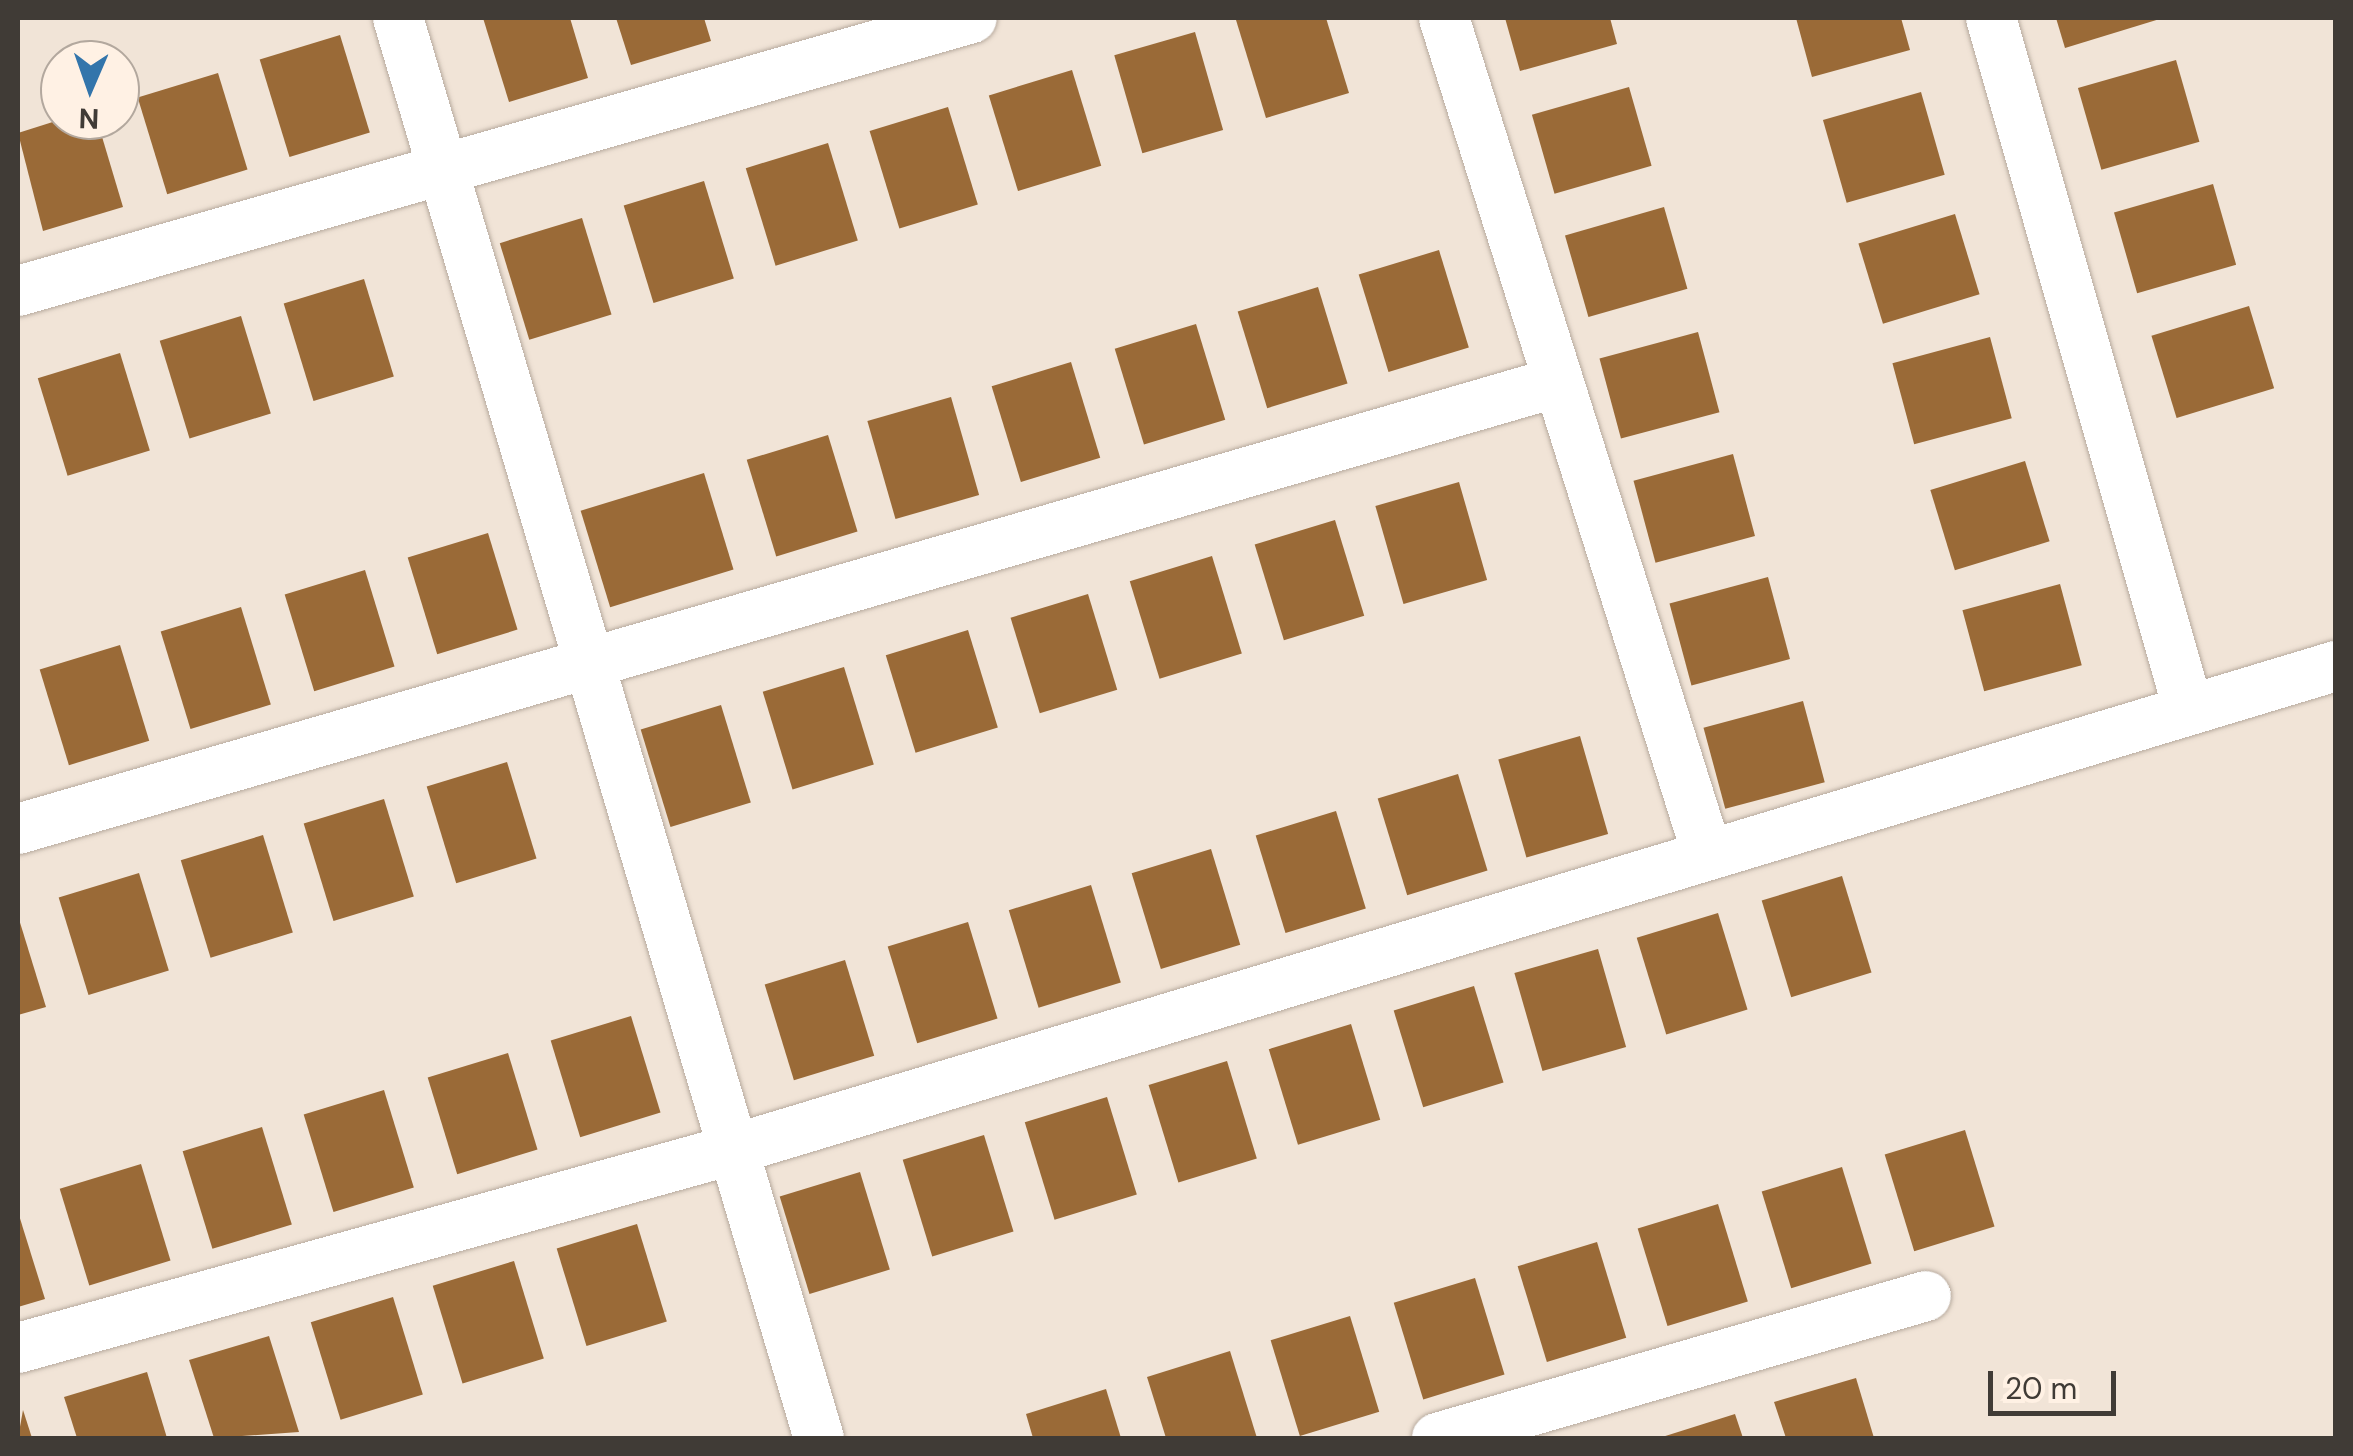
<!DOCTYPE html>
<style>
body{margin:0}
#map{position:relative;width:2353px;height:1456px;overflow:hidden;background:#f1e4d7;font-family:"DM Sans",sans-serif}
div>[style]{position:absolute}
.building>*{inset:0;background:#9a6a37;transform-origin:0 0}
.roads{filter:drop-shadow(0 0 2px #b7aa9e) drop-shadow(0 0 2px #b7aa9e)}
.street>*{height:50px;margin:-25px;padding:0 25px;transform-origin:25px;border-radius:25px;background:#fff}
span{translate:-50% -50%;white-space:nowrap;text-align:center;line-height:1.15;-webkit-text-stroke:10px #fff1e4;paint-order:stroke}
.frame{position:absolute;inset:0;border:20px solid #403b36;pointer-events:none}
.north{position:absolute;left:40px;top:40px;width:100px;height:100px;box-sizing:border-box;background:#fff1e4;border:2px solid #b3a89e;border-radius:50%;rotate:182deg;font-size:28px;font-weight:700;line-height:40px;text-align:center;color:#403b36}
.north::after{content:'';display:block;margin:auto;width:35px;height:45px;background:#3375ab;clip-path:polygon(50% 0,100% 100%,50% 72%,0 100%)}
.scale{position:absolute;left:1988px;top:1371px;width:128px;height:45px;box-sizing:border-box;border:5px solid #403b36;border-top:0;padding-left:12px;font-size:30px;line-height:35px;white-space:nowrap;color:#403b36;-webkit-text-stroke:8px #fff1e4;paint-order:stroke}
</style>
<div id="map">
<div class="building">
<i style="clip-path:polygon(483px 18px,570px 18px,588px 78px,509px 102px)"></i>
<i style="clip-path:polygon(616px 18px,704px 18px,711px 41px,631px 65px)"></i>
<i style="clip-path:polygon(1326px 18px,1349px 93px,1266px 118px,1236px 20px)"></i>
<i style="clip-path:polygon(1505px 18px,1610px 18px,1617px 44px,1520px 71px)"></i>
<i style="clip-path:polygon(1796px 18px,1901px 18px,1910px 50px,1812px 77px)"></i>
<i style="clip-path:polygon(2056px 18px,2163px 18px,2065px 48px)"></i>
<i style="left:1195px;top:32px;width:102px;height:84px;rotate:74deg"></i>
<i style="left:340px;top:35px;width:102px;height:84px;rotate:73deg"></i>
<i style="left:2176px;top:60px;width:85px;height:102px;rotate:74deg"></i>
<i style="left:1072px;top:70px;width:100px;height:87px;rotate:73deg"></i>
<i style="left:218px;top:73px;width:101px;height:84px;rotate:73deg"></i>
<i style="left:1629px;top:87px;width:82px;height:101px;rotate:74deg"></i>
<i style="left:1921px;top:92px;width:86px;height:102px;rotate:74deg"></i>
<i style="left:948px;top:107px;width:102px;height:82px;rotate:73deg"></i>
<i style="clip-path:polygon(59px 120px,97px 120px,123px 207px,43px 231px,18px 133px)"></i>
<i style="left:828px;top:143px;width:102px;height:86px;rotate:73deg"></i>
<i style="left:704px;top:181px;width:102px;height:84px;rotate:73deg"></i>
<i style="left:2213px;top:184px;width:84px;height:103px;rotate:74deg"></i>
<i style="left:1664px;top:207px;width:85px;height:103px;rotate:74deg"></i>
<i style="left:1955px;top:214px;width:84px;height:101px;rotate:73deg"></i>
<i style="left:582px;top:218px;width:101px;height:86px;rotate:73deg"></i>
<i style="left:1439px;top:250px;width:102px;height:84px;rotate:73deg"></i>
<i style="left:364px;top:279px;width:102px;height:84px;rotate:73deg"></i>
<i style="left:1318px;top:287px;width:101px;height:84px;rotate:73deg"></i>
<i style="left:2249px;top:306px;width:86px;height:102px;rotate:73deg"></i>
<i style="left:241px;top:316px;width:102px;height:85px;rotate:73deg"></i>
<i style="left:1196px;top:324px;width:100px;height:85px;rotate:73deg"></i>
<i style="left:1698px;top:332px;width:83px;height:102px;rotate:75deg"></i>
<i style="left:1990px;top:337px;width:84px;height:101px;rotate:75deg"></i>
<i style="left:120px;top:353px;width:102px;height:86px;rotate:73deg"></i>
<i style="left:1071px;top:362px;width:100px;height:83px;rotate:73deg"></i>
<i style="left:951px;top:397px;width:102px;height:87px;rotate:74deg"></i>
<i style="left:828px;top:435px;width:101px;height:85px;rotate:73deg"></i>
<i style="left:1733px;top:454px;width:85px;height:103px;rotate:75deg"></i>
<i style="left:2025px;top:461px;width:84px;height:99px;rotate:73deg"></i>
<i style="left:704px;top:473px;width:101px;height:129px;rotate:73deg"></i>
<i style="left:1459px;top:482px;width:102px;height:87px;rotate:74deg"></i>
<i style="left:1335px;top:520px;width:100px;height:84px;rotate:73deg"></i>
<i style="left:488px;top:533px;width:101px;height:84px;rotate:73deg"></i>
<i style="left:1212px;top:556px;width:102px;height:86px;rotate:73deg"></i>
<i style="left:365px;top:570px;width:101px;height:84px;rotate:73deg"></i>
<i style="left:1768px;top:577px;width:85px;height:102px;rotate:75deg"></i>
<i style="left:2060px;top:584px;width:84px;height:101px;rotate:75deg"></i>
<i style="left:1088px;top:594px;width:100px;height:81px;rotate:73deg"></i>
<i style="left:241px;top:607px;width:102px;height:84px;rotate:73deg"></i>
<i style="left:968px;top:630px;width:102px;height:86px;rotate:73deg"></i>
<i style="left:120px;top:645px;width:100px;height:84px;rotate:73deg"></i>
<i style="left:844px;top:667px;width:102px;height:85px;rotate:73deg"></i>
<i style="left:1803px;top:701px;width:84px;height:103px;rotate:75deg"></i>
<i style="left:721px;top:705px;width:102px;height:84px;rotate:73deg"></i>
<i style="left:1580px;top:736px;width:102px;height:85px;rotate:74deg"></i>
<i style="left:507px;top:762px;width:101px;height:84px;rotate:73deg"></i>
<i style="left:1458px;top:774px;width:101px;height:84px;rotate:73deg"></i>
<i style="left:384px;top:799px;width:102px;height:84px;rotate:73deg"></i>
<i style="left:1336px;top:811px;width:102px;height:84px;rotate:73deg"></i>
<i style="left:263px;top:835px;width:102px;height:86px;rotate:73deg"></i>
<i style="left:1211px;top:849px;width:100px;height:83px;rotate:73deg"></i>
<i style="left:139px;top:873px;width:102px;height:84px;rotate:73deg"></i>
<i style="left:1842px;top:876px;width:101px;height:84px;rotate:73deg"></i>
<i style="left:1091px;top:885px;width:102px;height:86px;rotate:73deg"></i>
<i style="left:1718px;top:913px;width:101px;height:85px;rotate:73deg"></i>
<i style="clip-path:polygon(18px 916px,46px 1007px,18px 1015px)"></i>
<i style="left:968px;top:922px;width:101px;height:84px;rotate:73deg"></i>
<i style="left:1598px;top:949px;width:102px;height:87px;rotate:74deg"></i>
<i style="left:845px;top:960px;width:100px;height:84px;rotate:73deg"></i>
<i style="left:1474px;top:986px;width:101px;height:84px;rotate:73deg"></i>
<i style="left:631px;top:1016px;width:101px;height:84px;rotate:73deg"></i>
<i style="left:1351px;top:1024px;width:100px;height:86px;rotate:73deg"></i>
<i style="left:508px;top:1053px;width:101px;height:84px;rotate:73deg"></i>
<i style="left:1227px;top:1061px;width:102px;height:82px;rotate:73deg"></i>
<i style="left:384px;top:1090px;width:102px;height:84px;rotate:73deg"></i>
<i style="left:1107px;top:1097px;width:102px;height:86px;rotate:73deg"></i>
<i style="left:262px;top:1127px;width:102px;height:83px;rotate:73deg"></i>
<i style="left:1965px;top:1130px;width:101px;height:84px;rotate:73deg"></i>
<i style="left:984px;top:1135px;width:101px;height:85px;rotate:73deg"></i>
<i style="left:141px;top:1164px;width:101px;height:85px;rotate:73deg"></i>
<i style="left:1842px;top:1167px;width:101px;height:84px;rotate:73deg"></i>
<i style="left:860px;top:1172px;width:102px;height:84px;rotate:73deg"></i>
<i style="left:1718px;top:1204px;width:102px;height:84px;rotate:73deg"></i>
<i style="clip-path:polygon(18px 1212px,45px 1299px,18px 1307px)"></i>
<i style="left:637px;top:1224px;width:102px;height:84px;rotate:73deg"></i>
<i style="left:1597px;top:1242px;width:100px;height:83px;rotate:73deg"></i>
<i style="left:514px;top:1261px;width:102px;height:85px;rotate:73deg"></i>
<i style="left:1475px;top:1278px;width:101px;height:85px;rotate:73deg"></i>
<i style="left:393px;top:1297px;width:102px;height:86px;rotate:73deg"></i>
<i style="left:1350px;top:1316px;width:100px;height:83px;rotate:73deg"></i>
<i style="clip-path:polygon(269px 1336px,299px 1432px,214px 1438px,189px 1360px)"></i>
<i style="clip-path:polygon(1230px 1351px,1257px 1438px,1166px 1438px,1147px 1377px)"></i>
<i style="clip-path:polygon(147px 1372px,167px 1438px,77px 1438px,64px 1397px)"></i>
<i style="clip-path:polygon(1856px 1378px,1874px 1438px,1786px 1438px,1774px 1402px)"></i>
<i style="clip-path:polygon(1106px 1389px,1121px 1438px,1033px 1438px,1026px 1414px)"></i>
<i style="clip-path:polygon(23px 1410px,32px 1438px,18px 1438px)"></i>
<i style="clip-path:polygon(1735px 1414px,1743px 1438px,1659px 1438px)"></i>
</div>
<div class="roads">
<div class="street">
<i style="left:398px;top:18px;width:1481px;rotate:73.49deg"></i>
<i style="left:1444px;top:18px;width:875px;rotate:72.52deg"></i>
<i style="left:1991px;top:18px;width:718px;rotate:74.07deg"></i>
<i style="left:18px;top:291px;width:992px;rotate:-15.97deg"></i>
<i style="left:18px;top:829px;width:1604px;rotate:-16.19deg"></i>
<i style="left:18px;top:1348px;width:744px;rotate:-15.51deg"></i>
<i style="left:735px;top:1149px;width:1672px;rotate:-16.79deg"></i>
<i style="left:1437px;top:1438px;width:509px;rotate:-16.19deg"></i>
</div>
</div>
<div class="frame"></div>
<div class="north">N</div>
<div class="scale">20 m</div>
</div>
